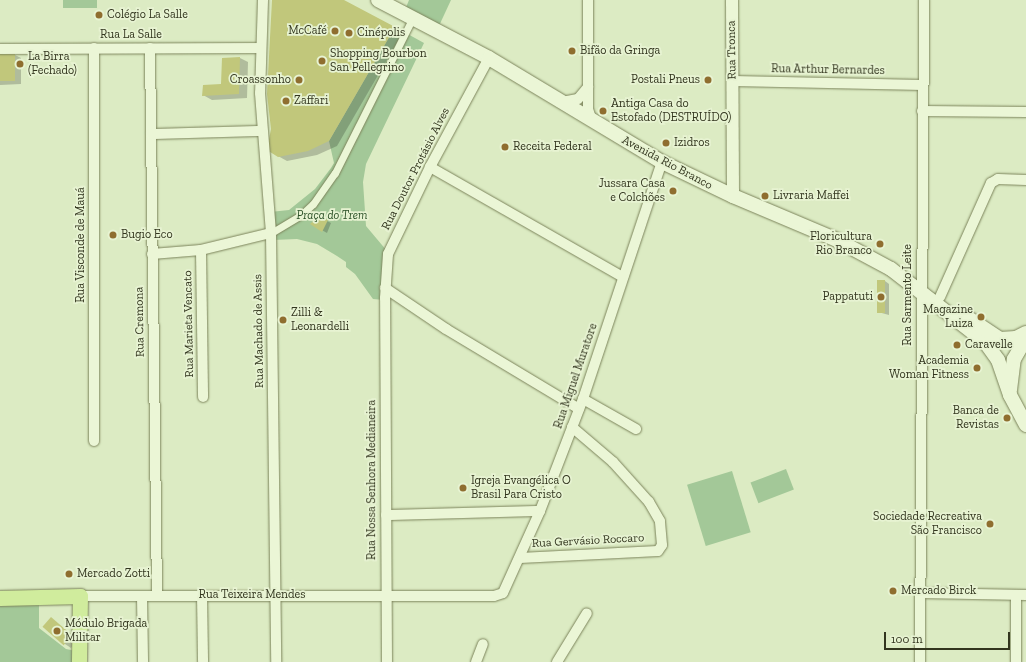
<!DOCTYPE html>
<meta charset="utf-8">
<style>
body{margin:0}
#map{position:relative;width:1026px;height:662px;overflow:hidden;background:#dcebc3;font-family:"Zilla Slab",serif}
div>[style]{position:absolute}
.green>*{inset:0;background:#a3c898;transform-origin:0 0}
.shadow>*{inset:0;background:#0003}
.building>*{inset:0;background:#c1c77b;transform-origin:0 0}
.roads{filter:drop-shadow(0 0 1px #7c845b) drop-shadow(0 0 1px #7c845b)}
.pedestrian>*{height:7px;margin:-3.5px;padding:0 3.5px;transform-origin:3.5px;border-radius:3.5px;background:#ebf6d6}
.minor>*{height:10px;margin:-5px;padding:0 5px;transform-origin:5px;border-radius:5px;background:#ebf6d6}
.tertiary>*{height:12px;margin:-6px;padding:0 6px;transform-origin:6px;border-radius:6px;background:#ebf6d6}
.secondary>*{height:14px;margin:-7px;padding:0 7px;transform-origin:7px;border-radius:7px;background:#ebf6d6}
.primary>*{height:15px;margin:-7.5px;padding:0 7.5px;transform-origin:7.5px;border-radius:7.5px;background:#d0ec9d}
.dots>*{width:11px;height:11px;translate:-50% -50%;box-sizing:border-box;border:2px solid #e7f3d2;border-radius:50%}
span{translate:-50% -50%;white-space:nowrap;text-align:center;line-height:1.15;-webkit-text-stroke:3.5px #e7f3d2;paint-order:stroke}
.poi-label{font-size:12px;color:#32351e}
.left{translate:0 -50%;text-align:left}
.right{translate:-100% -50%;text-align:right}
.street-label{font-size:12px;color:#32351e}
.park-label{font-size:12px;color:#2a5026;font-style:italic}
.scale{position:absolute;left:884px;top:632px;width:126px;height:18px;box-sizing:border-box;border:2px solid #32351e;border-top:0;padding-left:5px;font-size:12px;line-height:14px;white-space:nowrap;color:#32351e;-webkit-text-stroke:3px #e7f3d2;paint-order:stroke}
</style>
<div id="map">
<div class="green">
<i style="left:63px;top:0;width:34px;height:8px"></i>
<i style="clip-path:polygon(409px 0,451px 0,438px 28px,405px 10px)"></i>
<i style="clip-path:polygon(395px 27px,424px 43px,366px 164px,363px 182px,366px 226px,387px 251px,384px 300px,373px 299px,355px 274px,346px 267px,346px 262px,337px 256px,317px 244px,297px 239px,273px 240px,270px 212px,289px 210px,315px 189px,331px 168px,334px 163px,329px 141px)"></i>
<i style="left:786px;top:469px;width:22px;height:38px;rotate:69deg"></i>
<i style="left:732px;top:471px;width:64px;height:47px;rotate:73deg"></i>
<i style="clip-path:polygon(39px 602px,39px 628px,66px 649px,76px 651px,76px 662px,0 662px,0 603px)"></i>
</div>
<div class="shadow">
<i style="clip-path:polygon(273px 0,342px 0,403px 32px,337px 146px,317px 155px,287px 161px,278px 156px,272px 129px)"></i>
<i style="clip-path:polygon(0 55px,15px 55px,21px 58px,21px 84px,0 85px)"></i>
<i style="clip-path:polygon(240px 58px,248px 62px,247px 98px,212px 100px,203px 95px,222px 85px)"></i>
<i style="clip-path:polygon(319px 217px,331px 223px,327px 233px,311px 224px)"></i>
<i style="clip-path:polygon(885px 281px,889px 284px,889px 315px,878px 312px)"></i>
<i style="clip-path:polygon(51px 619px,78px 639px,71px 648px,65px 644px)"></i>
</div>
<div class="building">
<i style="clip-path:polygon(272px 0,344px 0,395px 27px,329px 141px,308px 151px,278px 157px,267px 150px,271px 129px,267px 94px)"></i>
<i style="left:0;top:54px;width:15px;height:27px"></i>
<i style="clip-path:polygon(240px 57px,239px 94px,202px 96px,203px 85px,221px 84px,222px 58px)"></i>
<i style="clip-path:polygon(319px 216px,328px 220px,322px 232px,310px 224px)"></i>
<i style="left:877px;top:280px;width:8px;height:33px"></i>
<i style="left:51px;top:617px;width:28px;height:13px;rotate:41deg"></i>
</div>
<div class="roads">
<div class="pedestrian">
<i style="left:271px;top:233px;width:35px;rotate:-31deg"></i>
<i style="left:301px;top:215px;width:16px;rotate:-43deg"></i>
<i style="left:313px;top:204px;width:38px;rotate:-55deg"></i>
<i style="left:335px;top:173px;width:172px;rotate:-63.4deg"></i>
</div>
<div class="minor">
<i style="left:263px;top:0;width:93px;rotate:91.8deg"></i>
<i style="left:260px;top:93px;width:140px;rotate:85.5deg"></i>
<i style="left:271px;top:233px;width:429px;rotate:89.3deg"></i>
<i style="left:588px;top:0;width:109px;rotate:90deg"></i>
<i style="left:588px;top:109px;width:13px;rotate:72deg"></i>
<i style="left:94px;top:48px;width:393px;rotate:90deg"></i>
<i style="left:150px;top:48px;width:548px;rotate:89.27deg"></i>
<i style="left:0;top:49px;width:261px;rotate:-0.2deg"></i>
<i style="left:733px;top:81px;width:190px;rotate:1.2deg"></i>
<i style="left:562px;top:102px;width:16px;rotate:-11deg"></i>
<i style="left:578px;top:99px;width:16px;rotate:-50deg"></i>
<i style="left:922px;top:111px;width:104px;rotate:0.6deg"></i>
<i style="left:151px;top:134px;width:110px;rotate:-1.6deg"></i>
<i style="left:430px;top:167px;width:222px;rotate:29.7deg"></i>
<i style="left:201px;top:250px;width:147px;rotate:89.2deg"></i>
<i style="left:152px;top:254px;width:49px;rotate:-4.7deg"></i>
<i style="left:201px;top:250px;width:72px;rotate:-13.7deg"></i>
<i style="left:385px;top:288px;width:73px;rotate:33.9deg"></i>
<i style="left:446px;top:329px;width:155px;rotate:31deg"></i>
<i style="left:940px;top:297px;width:125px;rotate:-65.9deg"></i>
<i style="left:991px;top:183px;width:8px;rotate:-30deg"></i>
<i style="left:998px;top:179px;width:28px;rotate:2deg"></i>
<i style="left:583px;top:399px;width:61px;rotate:29.5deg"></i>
<i style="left:386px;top:515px;width:154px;rotate:-1.5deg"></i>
<i style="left:520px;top:558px;width:138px;rotate:-2.9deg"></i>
<i style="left:658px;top:551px;width:7px;rotate:-56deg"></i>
<i style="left:662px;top:545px;width:24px;rotate:-95deg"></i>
<i style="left:660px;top:521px;width:22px;rotate:-120deg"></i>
<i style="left:649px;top:502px;width:54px;rotate:-132deg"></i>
<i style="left:613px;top:462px;width:54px;rotate:-139.5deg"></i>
<i style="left:920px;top:593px;width:106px;rotate:1.1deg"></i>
<i style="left:202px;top:595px;width:67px;rotate:89.1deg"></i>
<i style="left:1016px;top:595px;width:67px;rotate:90deg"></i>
<i style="left:80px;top:596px;width:414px"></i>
<i style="left:494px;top:596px;width:9px;rotate:-18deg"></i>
<i style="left:503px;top:593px;width:90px;rotate:-65.7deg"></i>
<i style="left:540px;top:511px;width:120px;rotate:-69deg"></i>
<i style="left:583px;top:399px;width:250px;rotate:-71.6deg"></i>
<i style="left:142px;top:596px;width:66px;rotate:89.1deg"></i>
<i style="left:387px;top:662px;width:364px;rotate:-90.3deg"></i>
<i style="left:385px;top:298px;width:44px;rotate:-86.1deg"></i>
<i style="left:388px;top:254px;width:97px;rotate:-64.2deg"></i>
<i style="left:430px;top:167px;width:124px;rotate:-61.6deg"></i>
<i style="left:476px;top:662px;width:19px;rotate:-69deg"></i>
<i style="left:557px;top:662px;width:57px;rotate:-58.5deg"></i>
<i style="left:920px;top:662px;width:662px;rotate:-89.65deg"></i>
</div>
<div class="tertiary">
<i style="left:732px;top:0;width:196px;rotate:89.7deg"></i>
</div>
<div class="secondary">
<i style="left:378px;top:0;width:125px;rotate:27.6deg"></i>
<i style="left:489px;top:58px;width:202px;rotate:31deg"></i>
<i style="left:662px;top:162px;width:79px;rotate:25.6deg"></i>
<i style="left:733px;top:196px;width:113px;rotate:22.9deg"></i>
<i style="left:837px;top:240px;width:61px;rotate:28.2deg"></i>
<i style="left:891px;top:269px;width:119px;rotate:37.8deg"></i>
<i style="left:985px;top:342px;width:22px;rotate:54deg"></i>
<i style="left:998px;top:360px;width:37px;rotate:71deg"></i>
<i style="left:1010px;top:395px;width:34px;rotate:62deg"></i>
<i style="left:964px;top:315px;width:43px;rotate:33.7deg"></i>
<i style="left:1000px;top:339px;width:16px;rotate:-4deg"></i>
<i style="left:1016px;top:338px;width:11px;rotate:-27deg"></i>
<i style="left:1010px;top:390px;width:31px;rotate:-83deg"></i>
<i style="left:1014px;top:359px;width:24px;rotate:-60deg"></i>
</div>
<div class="primary">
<i style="left:0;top:598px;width:80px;rotate:-1.4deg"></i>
<i style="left:80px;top:596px;width:66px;rotate:90.9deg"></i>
</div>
</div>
<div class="dots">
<i style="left:99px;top:15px;background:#8f6e2f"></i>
<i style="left:335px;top:31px;background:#8f6e2f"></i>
<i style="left:349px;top:33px;background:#8f6e2f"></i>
<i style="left:572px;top:51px;background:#8f6e2f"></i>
<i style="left:322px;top:61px;background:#8f6e2f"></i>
<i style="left:20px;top:64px;background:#8f6e2f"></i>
<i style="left:299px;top:80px;background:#8f6e2f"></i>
<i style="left:708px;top:80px;background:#8f6e2f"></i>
<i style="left:286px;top:101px;background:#8f6e2f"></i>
<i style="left:603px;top:111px;background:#8f6e2f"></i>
<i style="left:666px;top:143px;background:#8f6e2f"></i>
<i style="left:505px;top:147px;background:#8f6e2f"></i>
<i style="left:673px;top:191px;background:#8f6e2f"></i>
<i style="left:765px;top:196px;background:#8f6e2f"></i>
<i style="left:113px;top:235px;background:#8f6e2f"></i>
<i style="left:880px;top:244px;background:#8f6e2f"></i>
<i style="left:881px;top:297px;background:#8f6e2f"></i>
<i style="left:981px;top:317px;background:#8f6e2f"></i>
<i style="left:283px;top:320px;background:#8f6e2f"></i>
<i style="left:957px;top:345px;background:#8f6e2f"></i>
<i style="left:977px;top:368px;background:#8f6e2f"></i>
<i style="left:1007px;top:418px;background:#8f6e2f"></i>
<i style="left:463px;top:488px;background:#8f6e2f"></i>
<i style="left:990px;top:524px;background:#8f6e2f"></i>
<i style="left:69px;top:574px;background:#8f6e2f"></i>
<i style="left:893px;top:591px;background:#8f6e2f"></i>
<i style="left:57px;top:631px;background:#8f6e2f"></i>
</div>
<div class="poi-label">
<span class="left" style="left:107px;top:15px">Colégio La Salle</span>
<span class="right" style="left:327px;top:31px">McCafé</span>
<span class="left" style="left:357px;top:33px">Cinépolis</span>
<span class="left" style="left:580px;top:51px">Bifão da Gringa</span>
<span class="left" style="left:330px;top:61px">Shopping Bourbon<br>San Pellegrino</span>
<span class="left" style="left:28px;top:64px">La Birra<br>(Fechado)</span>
<span class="right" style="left:291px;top:80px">Croassonho</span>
<span class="right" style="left:700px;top:80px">Postali Pneus</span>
<span class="left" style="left:294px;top:101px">Zaffari</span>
<span class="left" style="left:611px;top:111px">Antiga Casa do<br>Estofado (DESTRUÍDO)</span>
<span class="left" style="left:674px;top:143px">Izidros</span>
<span class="left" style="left:513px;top:147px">Receita Federal</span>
<span class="right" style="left:665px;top:191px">Jussara Casa<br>e Colchões</span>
<span class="left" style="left:773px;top:196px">Livraria Maffei</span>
<span class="left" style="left:121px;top:235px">Bugio Eco</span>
<span class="right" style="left:872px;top:244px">Floricultura<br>Rio Branco</span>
<span class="right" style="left:873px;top:297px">Pappatuti</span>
<span class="right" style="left:973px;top:317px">Magazine<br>Luiza</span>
<span class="left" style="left:291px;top:320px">Zilli &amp;<br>Leonardelli</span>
<span class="left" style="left:965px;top:345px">Caravelle</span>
<span class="right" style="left:969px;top:368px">Academia<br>Woman Fitness</span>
<span class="right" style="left:999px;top:418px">Banca de<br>Revistas</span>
<span class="left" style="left:471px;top:488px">Igreja Evangélica O<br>Brasil Para Cristo</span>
<span class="right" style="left:982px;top:524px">Sociedade Recreativa<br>São Francisco</span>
<span class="left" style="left:77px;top:574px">Mercado Zotti</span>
<span class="left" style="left:901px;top:591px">Mercado Birck</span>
<span class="left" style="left:65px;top:631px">Módulo Brigada<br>Militar</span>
</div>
<div class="street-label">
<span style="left:131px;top:35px">Rua La Salle</span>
<span style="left:732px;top:50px;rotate:-91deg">Rua Tronca</span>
<span style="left:828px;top:70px;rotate:1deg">Rua Arthur Bernardes</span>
<span style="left:667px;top:163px;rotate:28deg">Avenida Rio Branco</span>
<span style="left:416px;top:169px;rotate:-63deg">Rua Doutor Protásio Alves</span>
<span style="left:81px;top:245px;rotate:-90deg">Rua Visconde de Mauá</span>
<span style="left:908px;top:295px;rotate:-90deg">Rua Sarmento Leite</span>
<span style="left:140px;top:322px;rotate:-91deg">Rua Cremona</span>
<span style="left:189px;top:324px;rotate:-91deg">Rua Marieta Vencato</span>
<span style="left:259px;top:331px;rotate:-91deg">Rua Machado de Assis</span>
<span style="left:576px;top:376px;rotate:-71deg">Rua Miguel Muratore</span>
<span style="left:372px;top:480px;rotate:-90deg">Rua Nossa Senhora Medianeira</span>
<span style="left:588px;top:541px;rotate:-3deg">Rua Gervásio Roccaro</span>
<span style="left:252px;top:595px">Rua Teixeira Mendes</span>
</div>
<div class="park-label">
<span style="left:332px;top:216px">Praça do Trem</span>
</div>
<div class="scale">100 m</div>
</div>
